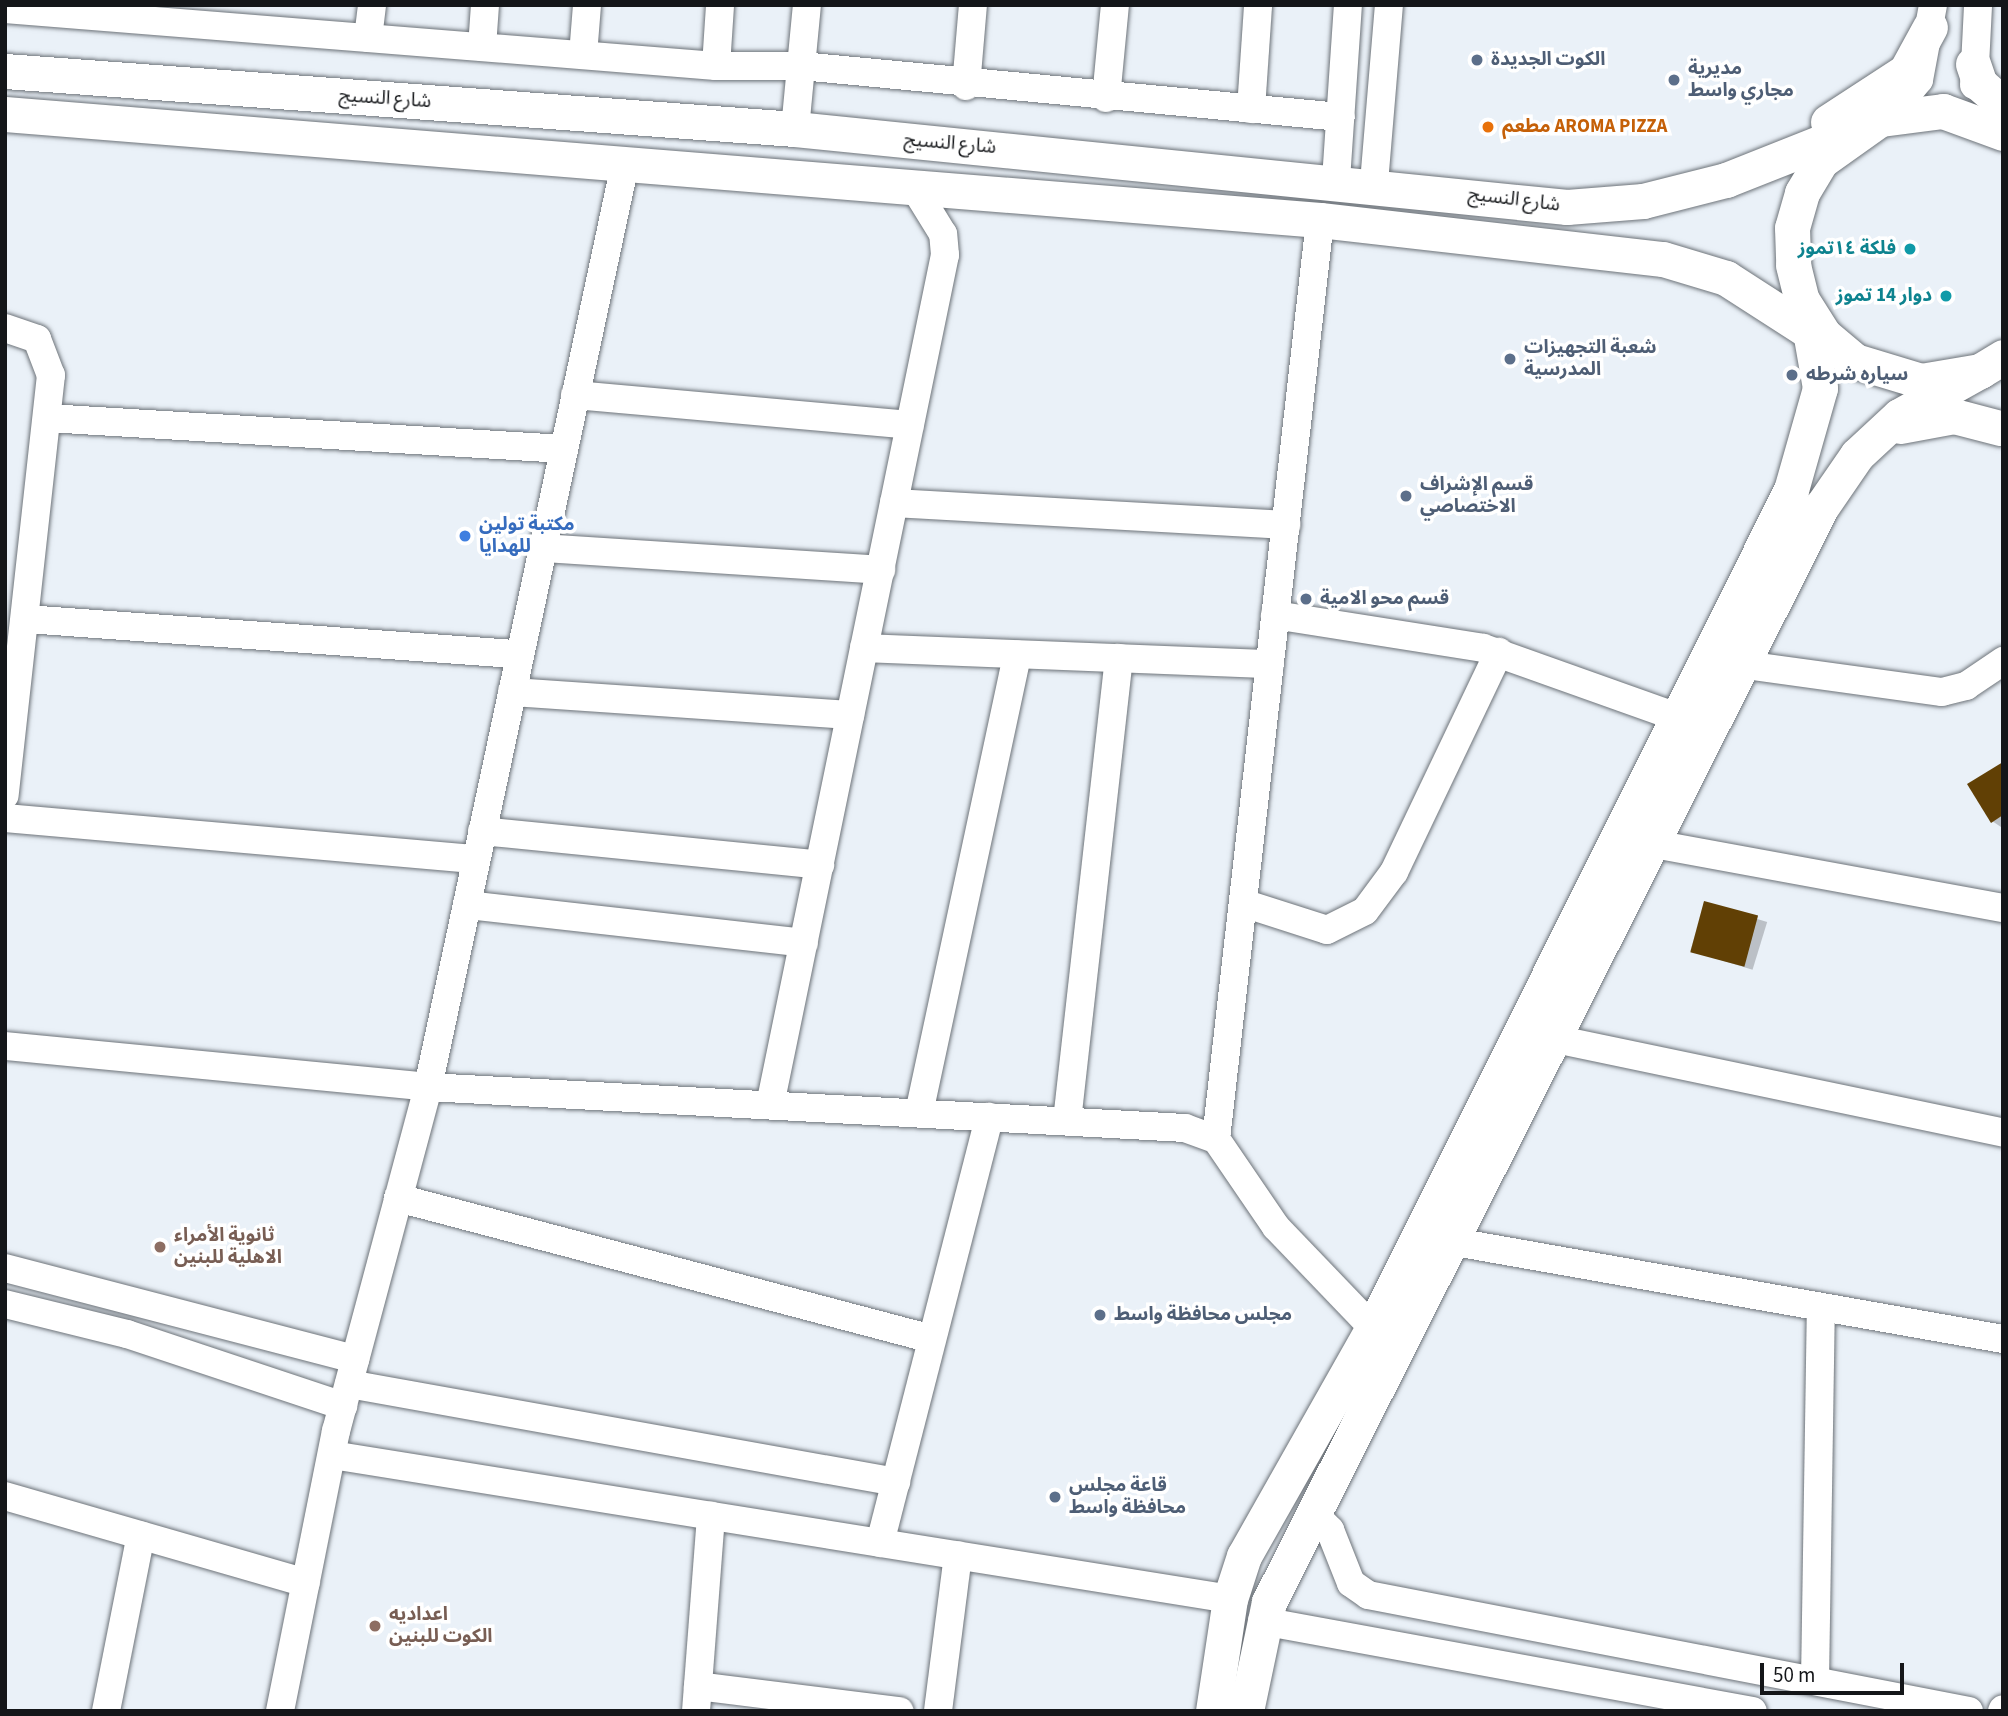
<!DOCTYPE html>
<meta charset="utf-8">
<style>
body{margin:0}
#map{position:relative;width:2008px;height:1716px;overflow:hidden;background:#eaf1f8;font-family:"Source Sans 3","Noto Sans Arabic",sans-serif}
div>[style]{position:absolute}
.shadow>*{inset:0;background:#0003;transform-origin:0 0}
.building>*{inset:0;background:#614005;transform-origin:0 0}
.roads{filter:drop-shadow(0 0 2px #6d7379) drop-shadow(0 0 2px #6d7379)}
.minor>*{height:28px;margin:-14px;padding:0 14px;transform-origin:14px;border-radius:14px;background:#fff}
.major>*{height:35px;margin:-17.5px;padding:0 17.5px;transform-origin:17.5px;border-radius:17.5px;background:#fff}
.dots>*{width:19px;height:19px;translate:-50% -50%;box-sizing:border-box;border:4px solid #fff;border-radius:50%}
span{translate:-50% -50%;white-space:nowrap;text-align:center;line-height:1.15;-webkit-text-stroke:7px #fff;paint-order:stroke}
.service-label{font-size:19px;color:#4e5e75;font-weight:700}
.left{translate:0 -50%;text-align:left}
.street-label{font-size:19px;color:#141619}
.food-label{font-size:19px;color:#c56008;font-weight:700}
.culture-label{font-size:19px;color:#0d838f;font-weight:700}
.right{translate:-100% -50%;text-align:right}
.shop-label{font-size:19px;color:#366cbe;font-weight:700}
.education-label{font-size:19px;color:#785e54;font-weight:700}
.frame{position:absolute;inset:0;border:7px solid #141619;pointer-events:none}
.scale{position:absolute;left:1760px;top:1663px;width:144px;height:32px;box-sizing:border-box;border:4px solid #141619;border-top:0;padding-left:9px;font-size:21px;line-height:24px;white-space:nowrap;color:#141619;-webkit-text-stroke:5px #fff;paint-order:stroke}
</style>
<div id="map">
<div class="shadow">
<i style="clip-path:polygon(2003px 764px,2003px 826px,2001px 827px,1992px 821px)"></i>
<i style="left:1705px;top:903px;width:65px;height:50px;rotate:17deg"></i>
</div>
<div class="building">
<i style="clip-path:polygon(2003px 762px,2003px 815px,1991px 823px,1967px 784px)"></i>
<i style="left:1704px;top:901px;width:56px;height:53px;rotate:15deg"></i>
</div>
<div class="roads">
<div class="minor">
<i style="left:5px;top:9px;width:713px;rotate:4.58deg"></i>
<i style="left:716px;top:66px;width:85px"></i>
<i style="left:801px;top:66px;width:542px;rotate:5.4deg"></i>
<i style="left:368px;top:38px;width:33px;rotate:-83deg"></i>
<i style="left:482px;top:47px;width:42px;rotate:-85.9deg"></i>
<i style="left:583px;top:55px;width:50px;rotate:-85.4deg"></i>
<i style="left:716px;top:66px;width:61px;rotate:-86.2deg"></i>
<i style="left:1974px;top:85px;width:80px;rotate:-87.1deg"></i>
<i style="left:966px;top:86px;width:81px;rotate:-85.1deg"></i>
<i style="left:1106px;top:98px;width:93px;rotate:-84.5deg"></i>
<i style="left:1251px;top:109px;width:104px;rotate:-86.1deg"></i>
<i style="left:1889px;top:116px;width:47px;rotate:-50.2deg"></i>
<i style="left:1919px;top:80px;width:76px;rotate:-79.4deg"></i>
<i style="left:795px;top:129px;width:125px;rotate:-84.5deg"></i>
<i style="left:1336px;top:180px;width:175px;rotate:-86.1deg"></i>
<i style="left:1374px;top:183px;width:179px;rotate:-85.2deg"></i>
<i style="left:5px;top:328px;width:34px;rotate:19deg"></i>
<i style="left:37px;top:339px;width:39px;rotate:69deg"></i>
<i style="left:51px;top:375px;width:423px;rotate:96.3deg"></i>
<i style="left:575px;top:395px;width:336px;rotate:5.1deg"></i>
<i style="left:47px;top:418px;width:518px;rotate:3.43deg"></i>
<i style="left:894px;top:503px;width:393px;rotate:3.2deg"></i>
<i style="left:543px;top:548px;width:339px;rotate:3.7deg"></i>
<i style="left:1275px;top:615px;width:211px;rotate:9deg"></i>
<i style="left:1483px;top:648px;width:206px;rotate:19.6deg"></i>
<i style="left:26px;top:619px;width:495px;rotate:4.1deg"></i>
<i style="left:864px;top:648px;width:406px;rotate:2.3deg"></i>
<i style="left:1745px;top:665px;width:199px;rotate:7.8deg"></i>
<i style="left:1942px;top:692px;width:25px;rotate:-14deg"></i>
<i style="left:1966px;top:686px;width:45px;rotate:-34deg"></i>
<i style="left:512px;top:692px;width:339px;rotate:3.9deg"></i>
<i style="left:5px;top:818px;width:473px;rotate:5deg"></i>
<i style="left:482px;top:831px;width:340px;rotate:5.7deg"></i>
<i style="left:1654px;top:844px;width:355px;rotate:10.4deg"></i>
<i style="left:1243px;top:903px;width:88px;rotate:17.8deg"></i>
<i style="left:1327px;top:930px;width:42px;rotate:-26.6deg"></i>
<i style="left:1365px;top:911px;width:49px;rotate:-53.4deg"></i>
<i style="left:1394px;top:872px;width:244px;rotate:-64.5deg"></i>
<i style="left:467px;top:905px;width:339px;rotate:6.4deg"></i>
<i style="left:1555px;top:1039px;width:458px;rotate:11.8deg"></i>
<i style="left:5px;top:1046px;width:425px;rotate:5.5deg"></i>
<i style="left:428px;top:1087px;width:758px;rotate:3.1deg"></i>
<i style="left:1185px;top:1128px;width:33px;rotate:20deg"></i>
<i style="left:1216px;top:1139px;width:107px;rotate:55.7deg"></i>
<i style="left:1276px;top:1227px;width:140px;rotate:46.2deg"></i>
<i style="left:770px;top:1105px;width:868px;rotate:-78.37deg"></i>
<i style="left:945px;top:255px;width:21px;rotate:-95deg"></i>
<i style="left:943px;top:234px;width:55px;rotate:-121.7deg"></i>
<i style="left:919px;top:1113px;width:469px;rotate:-77.9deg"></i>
<i style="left:1067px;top:1121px;width:466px;rotate:-83.6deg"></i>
<i style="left:1216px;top:1139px;width:925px;rotate:-83.54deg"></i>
<i style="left:398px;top:1198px;width:552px;rotate:14.79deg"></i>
<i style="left:1455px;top:1242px;width:557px;rotate:10.04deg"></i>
<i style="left:5px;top:1268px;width:362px;rotate:14.6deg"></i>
<i style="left:5px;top:1304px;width:126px;rotate:13.8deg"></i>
<i style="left:127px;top:1334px;width:228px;rotate:18.4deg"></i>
<i style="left:349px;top:1384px;width:556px;rotate:10.16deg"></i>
<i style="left:332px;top:1455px;width:909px;rotate:9.11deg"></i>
<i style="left:5px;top:1496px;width:313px;rotate:16.1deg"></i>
<i style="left:1314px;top:1514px;width:23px;rotate:45deg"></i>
<i style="left:1330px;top:1530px;width:57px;rotate:68.4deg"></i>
<i style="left:1351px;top:1583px;width:21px;rotate:35deg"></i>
<i style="left:1368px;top:1595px;width:612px;rotate:10.92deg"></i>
<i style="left:880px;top:1543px;width:440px;rotate:-75.6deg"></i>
<i style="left:1262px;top:1621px;width:499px;rotate:10.4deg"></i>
<i style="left:1815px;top:1681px;width:372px;rotate:-89.1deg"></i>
<i style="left:698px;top:1686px;width:203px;rotate:7.1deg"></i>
<i style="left:106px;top:1711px;width:179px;rotate:-78.8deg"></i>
<i style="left:280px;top:1711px;width:286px;rotate:-78.7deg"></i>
<i style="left:336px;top:1431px;width:356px;rotate:-75deg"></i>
<i style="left:428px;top:1087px;width:944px;rotate:-77.95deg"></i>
<i style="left:696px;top:1711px;width:196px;rotate:-85.6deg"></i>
<i style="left:938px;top:1711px;width:157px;rotate:-82.7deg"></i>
<i style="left:2002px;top:1711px;width:2px;rotate:-63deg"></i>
</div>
<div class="major">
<i style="left:1973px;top:64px;width:21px;rotate:71deg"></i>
<i style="left:1980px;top:84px;width:30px;rotate:41deg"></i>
<i style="left:5px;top:71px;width:792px;rotate:4.2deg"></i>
<i style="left:795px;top:129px;width:776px;rotate:5.77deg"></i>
<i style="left:1567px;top:207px;width:76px;rotate:-4.5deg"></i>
<i style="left:1643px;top:201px;width:86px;rotate:-14.2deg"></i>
<i style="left:1726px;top:180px;width:166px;rotate:-21.6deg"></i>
<i style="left:5px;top:114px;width:1319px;rotate:4.61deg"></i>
<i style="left:1320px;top:220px;width:345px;rotate:6.5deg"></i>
<i style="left:1663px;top:259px;width:66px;rotate:16.8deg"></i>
<i style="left:1726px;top:278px;width:153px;rotate:32.8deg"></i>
<i style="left:1828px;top:122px;width:93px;rotate:-33.2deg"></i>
<i style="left:1906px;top:71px;width:50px;rotate:-61.4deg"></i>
<i style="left:2003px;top:133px;width:64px;rotate:-159.9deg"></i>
<i style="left:1943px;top:111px;width:64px;rotate:172.8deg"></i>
<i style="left:1880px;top:119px;width:72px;rotate:144.6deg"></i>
<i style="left:1821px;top:161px;width:37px;rotate:121deg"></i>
<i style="left:1802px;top:193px;width:36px;rotate:106deg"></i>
<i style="left:1792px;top:228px;width:37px;rotate:88deg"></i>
<i style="left:1793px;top:265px;width:36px;rotate:76deg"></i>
<i style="left:1802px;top:300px;width:41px;rotate:57.8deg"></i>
<i style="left:1824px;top:335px;width:40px;rotate:40deg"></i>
<i style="left:1855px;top:361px;width:69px;rotate:16.9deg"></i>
<i style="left:1921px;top:381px;width:60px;rotate:-9.6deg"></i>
<i style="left:1980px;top:371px;width:27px;rotate:-31deg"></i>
<i style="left:1900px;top:426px;width:55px;rotate:-10.5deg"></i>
<i style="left:1954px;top:416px;width:48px;rotate:14.6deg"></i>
<i style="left:1213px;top:1711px;width:113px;rotate:-81.4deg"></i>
<i style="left:1230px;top:1599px;width:45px;rotate:-72deg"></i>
<i style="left:1244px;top:1556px;width:262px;rotate:-60.5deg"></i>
<i style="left:1373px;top:1328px;width:936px;rotate:-63.49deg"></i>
<i style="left:1791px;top:490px;width:106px;rotate:-74.1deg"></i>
<i style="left:1820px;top:388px;width:69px;rotate:-100deg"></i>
<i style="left:1246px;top:1711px;width:111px;rotate:-78.1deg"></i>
<i style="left:1269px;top:1602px;width:1228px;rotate:-63.23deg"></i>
<i style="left:1822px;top:506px;width:62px;rotate:-55.5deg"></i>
<i style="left:1857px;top:455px;width:57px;rotate:-42.9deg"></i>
<i style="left:1899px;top:416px;width:93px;rotate:-29.1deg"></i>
</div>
</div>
<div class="dots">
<i style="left:1477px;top:60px;background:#5c6f8a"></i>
<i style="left:1674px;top:80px;background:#5c6f8a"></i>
<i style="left:1488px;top:127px;background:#e8710a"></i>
<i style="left:1910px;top:249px;background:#0f9aa8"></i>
<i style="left:1946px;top:296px;background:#0f9aa8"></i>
<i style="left:1510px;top:359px;background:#5c6f8a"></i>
<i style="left:1792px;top:375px;background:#5c6f8a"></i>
<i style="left:1406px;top:496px;background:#5c6f8a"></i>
<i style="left:465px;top:536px;background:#3f7fe0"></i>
<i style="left:1306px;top:599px;background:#5c6f8a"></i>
<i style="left:160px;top:1247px;background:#8d6e63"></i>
<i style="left:1100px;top:1315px;background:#5c6f8a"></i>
<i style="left:1055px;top:1497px;background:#5c6f8a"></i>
<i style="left:375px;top:1626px;background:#8d6e63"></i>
</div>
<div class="service-label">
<span class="left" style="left:1491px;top:60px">الكوت الجديدة</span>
<span class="left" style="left:1688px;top:80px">مديرية<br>مجاري واسط</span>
<span class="left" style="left:1524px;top:359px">شعبة التجهيزات<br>المدرسية</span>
<span class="left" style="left:1806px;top:375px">سياره شرطه</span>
<span class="left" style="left:1420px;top:496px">قسم الإشراف<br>الاختصاصي</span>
<span class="left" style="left:1320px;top:599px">قسم محو الامية</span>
<span class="left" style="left:1114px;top:1315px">مجلس محافظة واسط</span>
<span class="left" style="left:1069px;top:1497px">قاعة مجلس<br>محافظة واسط</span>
</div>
<div class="street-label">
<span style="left:385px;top:99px;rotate:4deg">شارع النسيج</span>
<span style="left:950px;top:144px;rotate:5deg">شارع النسيج</span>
<span style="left:1514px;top:200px;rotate:7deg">شارع النسيج</span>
</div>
<div class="food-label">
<span class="left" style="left:1502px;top:127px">مطعم AROMA PIZZA</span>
</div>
<div class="culture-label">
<span class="right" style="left:1896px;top:249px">فلكة ١٤تموز</span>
<span class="right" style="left:1932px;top:296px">دوار 14 تموز</span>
</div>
<div class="shop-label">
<span class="left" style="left:479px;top:536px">مكتبة تولين<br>للهدايا</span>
</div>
<div class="education-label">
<span class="left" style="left:174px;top:1247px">ثانوية الأمراء<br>الاهلية للبنين</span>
<span class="left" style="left:389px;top:1626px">اعداديه<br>الكوت للبنين</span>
</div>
<div class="frame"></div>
<div class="scale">50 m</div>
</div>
